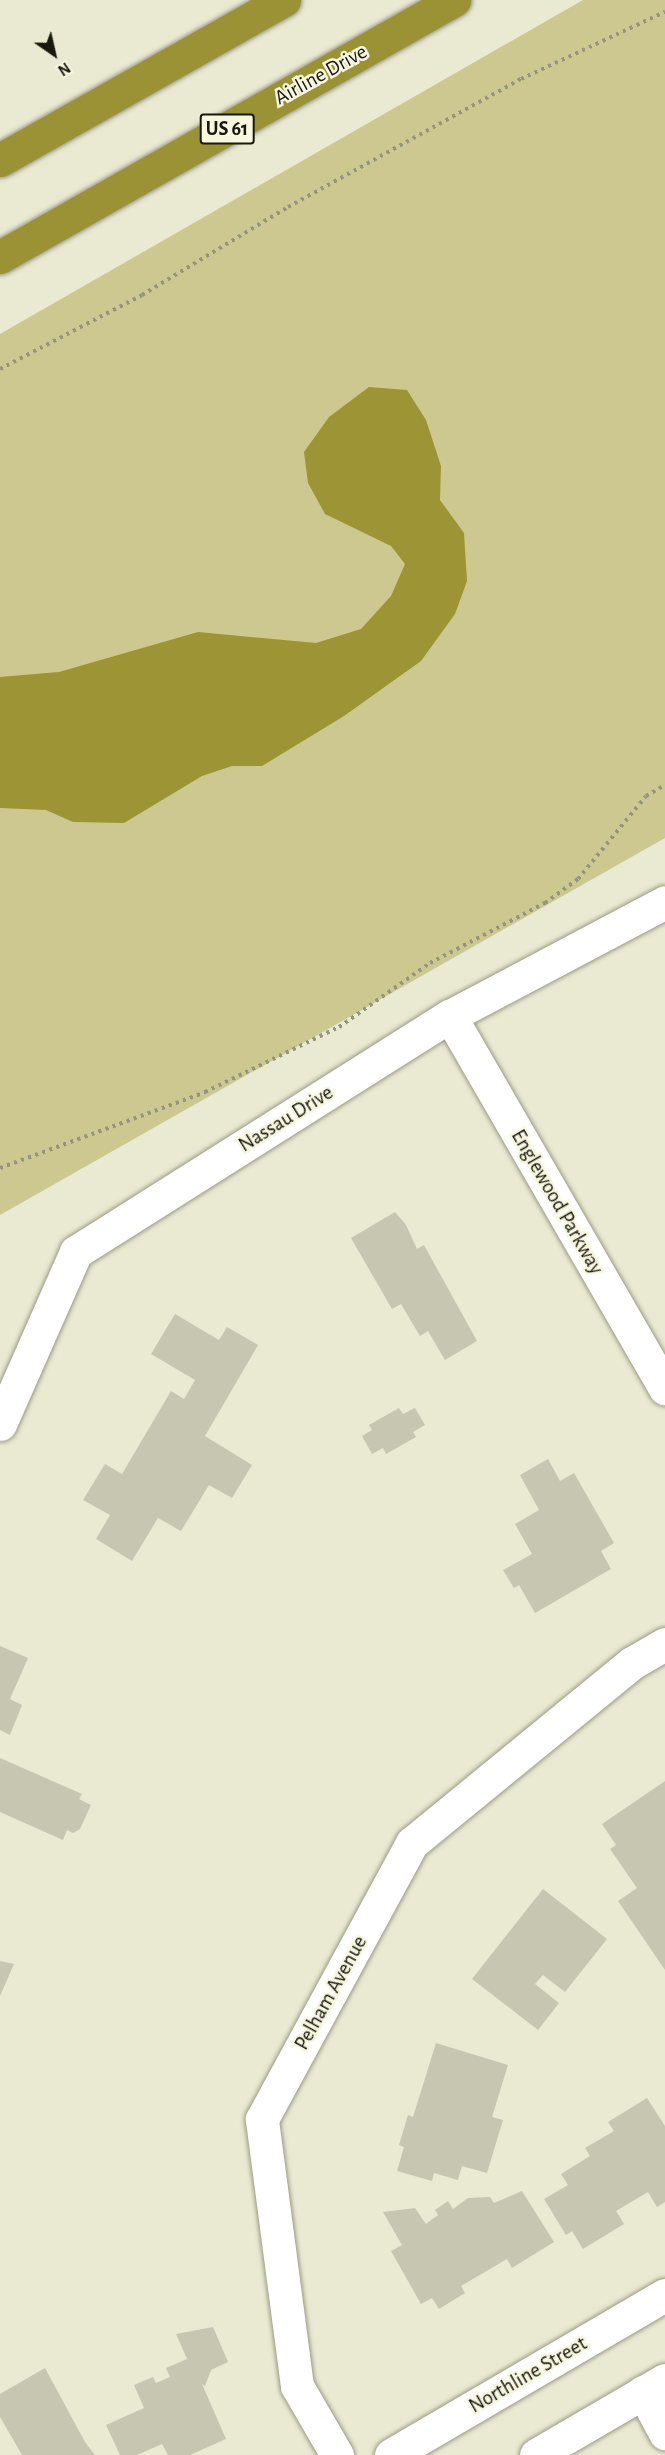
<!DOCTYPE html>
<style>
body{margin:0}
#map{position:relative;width:665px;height:2455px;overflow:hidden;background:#eae9d2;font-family:"Alegreya Sans",sans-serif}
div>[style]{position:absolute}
.green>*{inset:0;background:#cdc890}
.water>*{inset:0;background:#9c9435}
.building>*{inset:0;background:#c7c6b0}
.path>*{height:4px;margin-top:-2px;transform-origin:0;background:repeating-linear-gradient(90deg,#959483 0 3px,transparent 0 7.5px)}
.roads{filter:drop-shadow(0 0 2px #9b9a85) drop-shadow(0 0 2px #9b9a85)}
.street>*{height:33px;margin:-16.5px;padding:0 16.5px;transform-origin:16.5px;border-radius:16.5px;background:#fff}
.highway>*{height:33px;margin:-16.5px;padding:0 16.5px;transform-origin:16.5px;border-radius:16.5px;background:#9a9234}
span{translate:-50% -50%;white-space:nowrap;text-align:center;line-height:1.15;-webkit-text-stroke:5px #f7f6df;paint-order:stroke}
.shield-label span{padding:2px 4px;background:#f7f6df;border:2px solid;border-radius:4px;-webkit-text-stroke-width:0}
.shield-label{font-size:20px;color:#191810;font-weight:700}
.street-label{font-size:21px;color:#191810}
.north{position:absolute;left:24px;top:24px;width:60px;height:60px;-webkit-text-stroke:4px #f7f6df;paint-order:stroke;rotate:146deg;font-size:16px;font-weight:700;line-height:24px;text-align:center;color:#191810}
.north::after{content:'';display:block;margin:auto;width:21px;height:27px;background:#191810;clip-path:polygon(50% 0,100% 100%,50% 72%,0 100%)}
</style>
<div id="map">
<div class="green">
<i style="clip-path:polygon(583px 0,665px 0,665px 838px,0 1215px,0 334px)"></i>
</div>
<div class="water">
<i style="clip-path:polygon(369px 387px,407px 390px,426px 420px,441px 466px,440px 500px,464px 533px,467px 581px,455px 614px,421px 661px,344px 716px,262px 766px,232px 766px,202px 776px,124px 823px,73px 822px,46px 810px,0 808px,0 677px,59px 672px,198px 632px,316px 643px,361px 629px,391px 596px,405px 564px,391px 546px,325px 514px,308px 483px,304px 452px,329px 417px)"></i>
</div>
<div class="building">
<i style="clip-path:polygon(395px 1212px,406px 1225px,417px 1249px,424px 1245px,477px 1341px,445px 1360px,428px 1331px,420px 1336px,401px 1304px,392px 1309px,351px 1238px)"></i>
<i style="clip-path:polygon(175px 1314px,219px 1340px,227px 1327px,258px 1345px,205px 1436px,252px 1465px,232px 1498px,209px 1485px,181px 1531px,158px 1518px,132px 1561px,96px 1539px,110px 1515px,83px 1500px,105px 1464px,122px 1474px,171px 1391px,184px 1399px,195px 1380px,151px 1354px)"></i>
<i style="clip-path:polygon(399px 1408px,403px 1414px,415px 1408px,425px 1425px,413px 1432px,416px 1437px,386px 1454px,383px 1448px,372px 1454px,362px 1436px,372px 1430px,369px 1425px)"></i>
<i style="clip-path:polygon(548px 1459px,560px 1481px,574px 1473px,614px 1543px,601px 1551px,611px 1569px,535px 1613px,519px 1585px,514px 1588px,503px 1570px,532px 1554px,515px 1524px,539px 1510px,520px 1475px)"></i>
<i style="clip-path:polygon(0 1646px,28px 1658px,10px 1699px,22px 1705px,10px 1735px,0 1730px)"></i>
<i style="clip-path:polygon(0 1758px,82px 1794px,79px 1799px,91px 1805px,80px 1829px,73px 1833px,67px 1830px,63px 1840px,0 1812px)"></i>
<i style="clip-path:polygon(665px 1781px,665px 1970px,618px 1901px,637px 1888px,610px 1849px,616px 1845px,602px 1824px)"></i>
<i style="clip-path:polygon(543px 1889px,607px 1939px,565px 1992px,543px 1975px,535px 1984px,559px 2003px,538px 2030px,472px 1979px)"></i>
<i style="clip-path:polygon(0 1961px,14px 1964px,0 1996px)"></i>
<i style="clip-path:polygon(436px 2043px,508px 2065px,492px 2117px,503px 2120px,487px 2173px,462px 2166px,458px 2180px,434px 2173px,432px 2181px,397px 2171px,404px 2147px,399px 2145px,408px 2115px,413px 2117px)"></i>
<i style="clip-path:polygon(647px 2098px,665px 2126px,665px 2202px,657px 2207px,648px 2192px,616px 2211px,624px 2224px,583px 2249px,572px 2231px,566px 2235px,544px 2199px,568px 2185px,561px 2174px,590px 2156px,585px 2148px,614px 2131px,608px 2122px)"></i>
<i style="clip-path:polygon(522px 2191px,554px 2242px,512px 2268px,507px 2259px,461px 2286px,465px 2293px,439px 2309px,432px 2298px,421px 2304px,391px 2251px,402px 2245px,383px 2212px,415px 2208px,426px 2224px,438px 2215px,435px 2210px,448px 2201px,453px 2209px,468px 2198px,490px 2197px,494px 2203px)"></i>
<i style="clip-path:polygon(213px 2327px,228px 2362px,211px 2370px,205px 2386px,202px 2384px,226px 2439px,190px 2455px,168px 2455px,162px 2444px,137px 2455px,120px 2455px,106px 2425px,144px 2408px,134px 2385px,153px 2377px,156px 2383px,170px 2377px,166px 2368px,187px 2359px,176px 2334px)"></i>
<i style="clip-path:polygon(45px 2368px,85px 2442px,95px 2455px,22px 2455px,0 2417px,0 2394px)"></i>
</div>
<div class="path">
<i style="left:0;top:369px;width:160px;rotate:-27.5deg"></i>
<i style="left:142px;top:295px;width:170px;rotate:-31.1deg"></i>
<i style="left:288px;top:207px;width:266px;rotate:-28.8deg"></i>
<i style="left:521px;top:79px;width:159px;rotate:-25deg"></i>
<i style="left:0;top:1168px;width:219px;rotate:-20.3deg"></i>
<i style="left:205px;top:1092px;width:149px;rotate:-25.9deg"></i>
<i style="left:339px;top:1027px;width:111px;rotate:-35.1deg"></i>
<i style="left:430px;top:963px;width:130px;rotate:-27.6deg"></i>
<i style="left:545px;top:903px;width:41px;rotate:-36deg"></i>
<i style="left:578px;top:879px;width:107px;rotate:-50.7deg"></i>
<i style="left:646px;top:796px;width:22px;rotate:-30deg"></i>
</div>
<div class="roads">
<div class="street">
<i style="left:450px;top:1016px;width:430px;rotate:60deg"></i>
<i style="left:0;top:1424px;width:188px;rotate:-66.2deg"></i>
<i style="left:76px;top:1252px;width:442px;rotate:-32.3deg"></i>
<i style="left:450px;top:1016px;width:243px;rotate:-27.9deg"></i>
<i style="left:643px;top:2392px;width:47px;rotate:61.8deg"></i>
<i style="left:337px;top:2455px;width:80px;rotate:-120.1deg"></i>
<i style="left:297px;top:2386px;width:269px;rotate:-97.5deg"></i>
<i style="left:262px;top:2119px;width:314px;rotate:-61.5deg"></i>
<i style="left:412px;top:1843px;width:284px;rotate:-39.3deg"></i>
<i style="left:632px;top:1663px;width:38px;rotate:-30deg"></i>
<i style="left:391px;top:2455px;width:317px;rotate:-30.3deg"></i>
<i style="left:536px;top:2455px;width:149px;rotate:-30.2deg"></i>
</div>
<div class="highway">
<i style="left:0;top:160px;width:326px;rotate:-29.4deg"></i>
<i style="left:0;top:257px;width:522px;rotate:-29.51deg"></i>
</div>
</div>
<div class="shield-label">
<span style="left:227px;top:129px">US 61</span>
</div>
<div class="street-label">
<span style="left:321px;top:75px;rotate:-29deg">Airline Drive</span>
<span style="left:286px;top:1119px;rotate:-32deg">Nassau Drive</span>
<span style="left:557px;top:1202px;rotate:60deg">Englewood Parkway</span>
<span style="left:331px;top:1993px;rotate:-61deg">Pelham Avenue</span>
<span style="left:528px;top:2375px;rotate:-30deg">Northline Street</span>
</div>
<div class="north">N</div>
</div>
